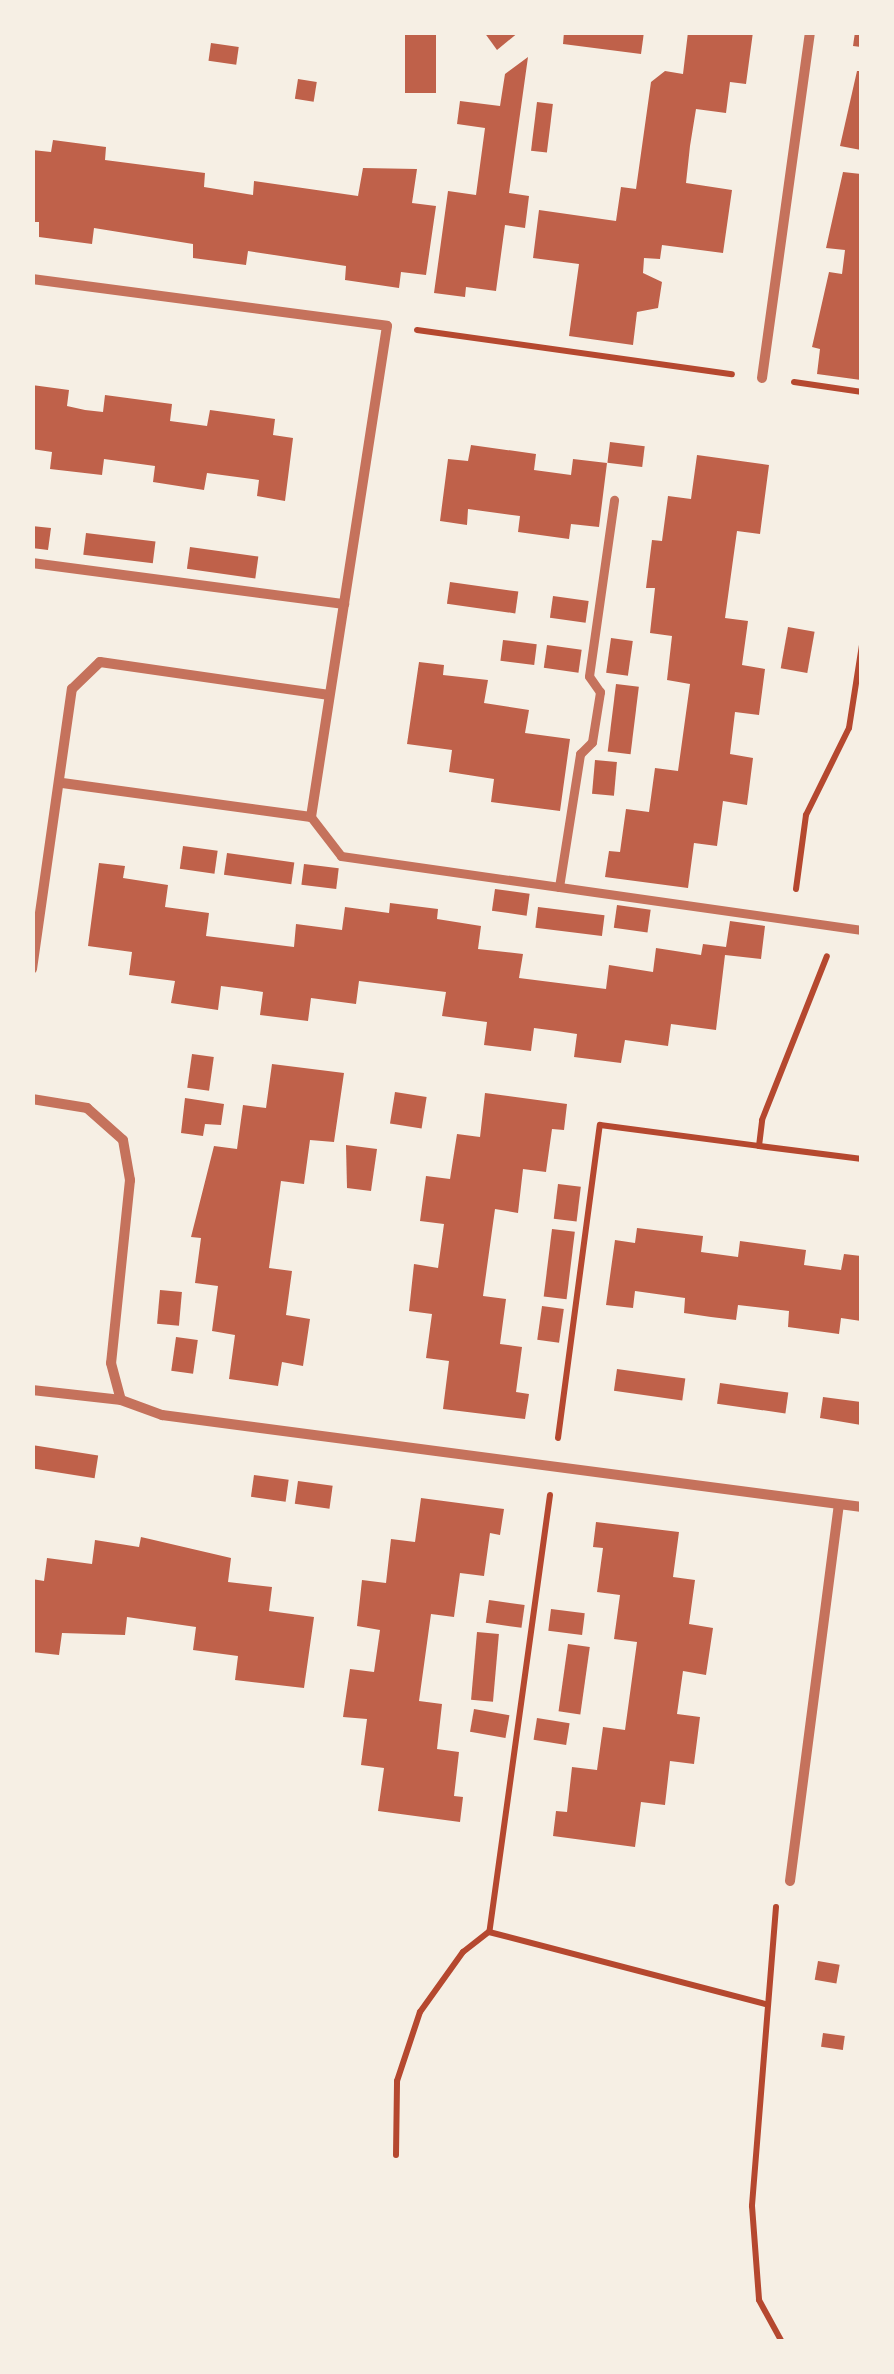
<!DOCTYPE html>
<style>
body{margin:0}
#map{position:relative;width:894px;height:2374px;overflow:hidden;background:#f6efe4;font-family:"Open Sans",sans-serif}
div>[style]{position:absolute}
.building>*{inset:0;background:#bf614a;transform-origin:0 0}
.path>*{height:6px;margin:-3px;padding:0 3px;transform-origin:3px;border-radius:3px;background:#b5482f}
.pedestrian>*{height:9px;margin:-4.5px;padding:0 4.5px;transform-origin:4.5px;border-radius:4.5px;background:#c5725c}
.minor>*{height:10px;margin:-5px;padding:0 5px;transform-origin:5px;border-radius:5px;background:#c5725c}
span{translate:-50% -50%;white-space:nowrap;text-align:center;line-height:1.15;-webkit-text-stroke:8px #f6efe4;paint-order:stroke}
.frame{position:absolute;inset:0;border:35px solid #f6efe4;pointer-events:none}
</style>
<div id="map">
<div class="building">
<i style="left:405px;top:32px;width:31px;height:61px"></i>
<i style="clip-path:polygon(484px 32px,519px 32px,497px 50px)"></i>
<i style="clip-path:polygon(564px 32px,644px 32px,641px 54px,563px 44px)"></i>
<i style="clip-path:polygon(688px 32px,753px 32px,746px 84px,730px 82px,726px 113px,696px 109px,690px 146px,686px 183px,732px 190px,723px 253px,662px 245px,660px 259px,644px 258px,643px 273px,662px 282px,658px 308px,637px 312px,633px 345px,569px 336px,579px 264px,533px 258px,539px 210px,616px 221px,621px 187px,636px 189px,651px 82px,665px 71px,683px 74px)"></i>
<i style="clip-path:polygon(855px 32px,861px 32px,861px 47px,853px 46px)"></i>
<i style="left:211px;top:43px;width:28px;height:18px;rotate:8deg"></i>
<i style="clip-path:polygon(528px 57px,509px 193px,529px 196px,525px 228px,505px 225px,496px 291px,466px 287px,465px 297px,434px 293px,448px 191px,476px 195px,485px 128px,457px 124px,460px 101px,500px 106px,505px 74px)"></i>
<i style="clip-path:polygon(857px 71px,861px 71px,861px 150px,840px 146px)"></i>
<i style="left:298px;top:79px;width:19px;height:20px;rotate:9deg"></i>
<i style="left:537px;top:102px;width:16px;height:49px;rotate:7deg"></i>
<i style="clip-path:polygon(53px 140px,106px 147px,105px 160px,205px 173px,204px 187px,253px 195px,254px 181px,358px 196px,363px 168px,417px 169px,412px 203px,436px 206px,426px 275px,401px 272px,399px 288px,345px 280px,346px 266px,248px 251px,246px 265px,193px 258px,193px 244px,94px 228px,92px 244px,39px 237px,39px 222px,32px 222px,32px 150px,51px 152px)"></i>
<i style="clip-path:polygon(843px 172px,861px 174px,861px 380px,817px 374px,820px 349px,812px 347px,829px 272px,842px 274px,845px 250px,826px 248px)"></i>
<i style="clip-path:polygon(32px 385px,69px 390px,67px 406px,85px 410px,103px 412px,105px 395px,172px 404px,170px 421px,207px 426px,210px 410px,275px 419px,273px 435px,293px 438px,285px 501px,257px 496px,259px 480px,207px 473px,204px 490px,153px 482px,155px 466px,104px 459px,102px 475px,50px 469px,52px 452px,32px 449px)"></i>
<i style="left:610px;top:442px;width:35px;height:21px;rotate:7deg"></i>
<i style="clip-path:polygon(471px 445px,536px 454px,534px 470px,571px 475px,573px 459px,607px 463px,599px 527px,571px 524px,569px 539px,518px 532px,520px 516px,468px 509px,467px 525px,440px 521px,448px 459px,468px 461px)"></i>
<i style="clip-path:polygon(697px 455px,769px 465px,760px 534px,737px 531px,725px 618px,748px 621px,742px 665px,765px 669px,759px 715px,735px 712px,730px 754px,753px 758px,747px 805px,723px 801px,717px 846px,694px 843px,688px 888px,605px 877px,609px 851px,620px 852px,626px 809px,649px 812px,655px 768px,678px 771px,690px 684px,667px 680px,672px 636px,650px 633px,655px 588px,646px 588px,652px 540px,662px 541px,668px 496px,691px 499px)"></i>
<i style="clip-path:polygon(32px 526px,51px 528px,48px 550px,32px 548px)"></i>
<i style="left:86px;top:533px;width:70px;height:22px;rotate:7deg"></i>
<i style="left:190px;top:547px;width:69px;height:22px;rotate:8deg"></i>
<i style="left:450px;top:582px;width:69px;height:22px;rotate:8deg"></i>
<i style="left:553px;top:596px;width:36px;height:22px;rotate:8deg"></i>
<i style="left:788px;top:627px;width:27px;height:42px;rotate:10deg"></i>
<i style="left:611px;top:638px;width:22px;height:35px;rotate:8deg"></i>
<i style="left:503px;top:640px;width:34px;height:21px;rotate:7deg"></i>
<i style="left:547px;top:645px;width:35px;height:23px;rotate:8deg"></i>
<i style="clip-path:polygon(419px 662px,444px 665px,443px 675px,488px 680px,484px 703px,529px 710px,525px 733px,570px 739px,560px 811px,491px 802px,494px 779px,449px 772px,452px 750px,407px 744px)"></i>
<i style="left:616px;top:684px;width:23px;height:68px;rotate:7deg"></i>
<i style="left:595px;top:760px;width:22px;height:34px;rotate:5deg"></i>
<i style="left:183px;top:846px;width:35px;height:23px;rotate:8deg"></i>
<i style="left:227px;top:853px;width:68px;height:22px;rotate:8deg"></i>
<i style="clip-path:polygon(99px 863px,125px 866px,123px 878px,168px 885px,165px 907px,209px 913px,206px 936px,294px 947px,296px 924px,342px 930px,345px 907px,389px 913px,390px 903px,438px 909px,437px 919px,481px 926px,478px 949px,523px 954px,519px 978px,606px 989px,609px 965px,653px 972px,656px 948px,701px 955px,703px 944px,726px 947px,730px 921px,765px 926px,761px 959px,725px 955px,716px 1030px,671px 1024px,668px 1046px,625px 1040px,621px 1063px,574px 1057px,577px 1034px,557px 1031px,534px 1028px,531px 1051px,484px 1045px,487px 1022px,442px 1016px,446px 992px,359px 981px,356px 1004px,311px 998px,308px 1021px,260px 1015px,263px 992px,244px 989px,221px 986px,218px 1010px,171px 1003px,175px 981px,129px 975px,132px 952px,88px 946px)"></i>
<i style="left:304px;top:864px;width:35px;height:21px;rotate:7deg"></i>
<i style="left:495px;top:889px;width:35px;height:22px;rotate:8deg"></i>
<i style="left:617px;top:905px;width:34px;height:23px;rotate:8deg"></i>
<i style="left:538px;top:907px;width:67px;height:21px;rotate:7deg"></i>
<i style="left:192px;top:1054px;width:22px;height:34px;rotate:8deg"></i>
<i style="clip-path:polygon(272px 1064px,344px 1073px,334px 1142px,310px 1140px,304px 1184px,281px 1181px,269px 1268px,292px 1271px,286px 1315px,310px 1319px,303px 1366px,282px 1362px,278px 1386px,229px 1379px,235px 1335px,212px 1331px,218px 1286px,195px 1283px,201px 1238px,191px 1237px,214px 1146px,237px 1149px,243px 1105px,266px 1108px)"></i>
<i style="left:395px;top:1092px;width:32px;height:32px;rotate:9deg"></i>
<i style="clip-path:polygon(485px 1093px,567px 1104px,564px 1130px,552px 1129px,546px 1172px,523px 1169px,518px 1213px,495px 1209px,483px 1296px,506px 1299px,500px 1344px,522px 1347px,516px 1392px,529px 1394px,525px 1419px,443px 1409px,449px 1361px,426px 1358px,432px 1314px,409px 1311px,414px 1264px,438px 1268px,444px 1224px,420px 1221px,426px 1176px,450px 1179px,457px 1134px,480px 1137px)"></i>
<i style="clip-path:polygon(185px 1098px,224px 1104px,221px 1125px,205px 1124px,203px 1136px,181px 1133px)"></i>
<i style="clip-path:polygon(346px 1145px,377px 1149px,371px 1191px,347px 1188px)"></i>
<i style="left:558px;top:1184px;width:23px;height:35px;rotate:7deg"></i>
<i style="clip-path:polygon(637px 1228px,703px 1236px,701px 1252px,738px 1257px,740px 1241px,806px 1250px,804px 1265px,841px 1270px,844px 1254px,861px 1256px,861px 1321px,841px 1318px,839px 1334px,788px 1327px,789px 1311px,738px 1305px,736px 1320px,711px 1317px,684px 1313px,685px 1298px,635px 1291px,633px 1308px,606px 1305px,615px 1240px,635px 1243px)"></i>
<i style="left:552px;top:1229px;width:23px;height:68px;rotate:7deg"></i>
<i style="left:160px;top:1290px;width:22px;height:34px;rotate:5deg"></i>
<i style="left:542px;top:1306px;width:22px;height:34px;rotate:8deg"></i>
<i style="left:176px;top:1337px;width:22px;height:34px;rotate:8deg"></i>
<i style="left:617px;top:1369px;width:69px;height:22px;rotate:8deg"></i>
<i style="left:720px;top:1383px;width:69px;height:21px;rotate:8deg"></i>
<i style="clip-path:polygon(823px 1397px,861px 1402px,861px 1425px,820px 1418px)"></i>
<i style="left:32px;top:1445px;width:67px;height:23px;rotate:9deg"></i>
<i style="left:254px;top:1475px;width:35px;height:22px;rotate:8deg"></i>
<i style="left:298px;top:1481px;width:35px;height:23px;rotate:8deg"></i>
<i style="clip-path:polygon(421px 1498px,504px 1509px,500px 1535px,490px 1533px,484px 1576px,460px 1573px,454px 1617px,431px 1614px,419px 1701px,442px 1704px,437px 1749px,459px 1752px,454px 1796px,463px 1797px,460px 1822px,378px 1811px,384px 1768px,361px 1765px,367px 1719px,343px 1717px,350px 1669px,374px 1672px,380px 1630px,357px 1626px,362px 1580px,386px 1583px,391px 1539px,415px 1542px)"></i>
<i style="clip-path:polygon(596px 1522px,679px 1532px,673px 1577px,695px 1580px,689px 1624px,713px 1628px,706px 1675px,683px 1671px,677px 1714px,700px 1717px,694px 1764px,670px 1761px,665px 1805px,641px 1802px,635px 1847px,553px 1836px,556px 1811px,567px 1812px,572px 1767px,597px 1770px,603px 1727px,625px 1730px,637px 1642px,614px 1639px,620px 1595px,597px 1592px,603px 1548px,593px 1547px)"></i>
<i style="clip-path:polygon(141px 1537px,231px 1558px,228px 1582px,272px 1587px,269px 1611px,314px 1617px,304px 1688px,235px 1680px,238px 1656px,193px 1650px,196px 1627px,127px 1617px,125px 1635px,62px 1633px,59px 1655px,32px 1652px,32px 1579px,44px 1581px,47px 1558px,92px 1564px,95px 1540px,139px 1547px)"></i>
<i style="left:489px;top:1600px;width:36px;height:23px;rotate:8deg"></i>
<i style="left:551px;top:1609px;width:34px;height:22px;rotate:7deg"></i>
<i style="left:477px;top:1632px;width:22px;height:68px;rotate:5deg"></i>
<i style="left:568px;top:1644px;width:22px;height:68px;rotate:8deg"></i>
<i style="left:474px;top:1709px;width:36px;height:23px;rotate:10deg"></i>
<i style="left:537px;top:1718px;width:33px;height:22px;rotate:9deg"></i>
<i style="left:818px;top:1961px;width:22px;height:19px;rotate:10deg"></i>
<i style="left:823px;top:2033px;width:22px;height:14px;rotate:8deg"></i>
</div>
<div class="path">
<i style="left:417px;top:330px;width:318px;rotate:8deg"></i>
<i style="left:794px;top:382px;width:69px;rotate:8.4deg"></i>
<i style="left:796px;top:889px;width:75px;rotate:-82.3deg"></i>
<i style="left:806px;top:815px;width:97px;rotate:-63.7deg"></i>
<i style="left:849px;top:728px;width:84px;rotate:-81.1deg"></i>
<i style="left:759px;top:1146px;width:104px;rotate:7.2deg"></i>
<i style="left:558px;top:1438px;width:316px;rotate:-82.4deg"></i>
<i style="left:600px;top:1125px;width:160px;rotate:7.5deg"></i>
<i style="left:759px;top:1146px;width:26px;rotate:-83deg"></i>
<i style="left:762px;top:1120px;width:176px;rotate:-68.4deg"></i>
<i style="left:550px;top:1495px;width:441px;rotate:97.9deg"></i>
<i style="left:489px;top:1932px;width:286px;rotate:14.6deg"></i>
<i style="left:776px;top:1907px;width:300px;rotate:94.6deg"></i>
<i style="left:752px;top:2206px;width:94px;rotate:85.7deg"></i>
<i style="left:759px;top:2300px;width:48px;rotate:61.3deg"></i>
<i style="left:396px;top:2155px;width:74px;rotate:-89.2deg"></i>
<i style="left:397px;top:2081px;width:73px;rotate:-71.6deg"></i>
<i style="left:420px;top:2012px;width:74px;rotate:-54.4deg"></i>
<i style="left:463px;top:1952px;width:33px;rotate:-38deg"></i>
</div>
<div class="pedestrian">
<i style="left:311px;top:817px;width:49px;rotate:52.4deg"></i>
<i style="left:341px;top:856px;width:526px;rotate:8.08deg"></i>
<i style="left:559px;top:887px;width:135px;rotate:-81deg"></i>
<i style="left:580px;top:754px;width:17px;rotate:-45deg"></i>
<i style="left:592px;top:742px;width:51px;rotate:-80.9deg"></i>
<i style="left:600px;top:692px;width:19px;rotate:-125deg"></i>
<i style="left:589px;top:676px;width:178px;rotate:-81.9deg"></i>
</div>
<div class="minor">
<i style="left:32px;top:279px;width:358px;rotate:7.5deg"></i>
<i style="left:387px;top:326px;width:497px;rotate:98.8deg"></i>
<i style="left:311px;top:817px;width:251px;rotate:-172.2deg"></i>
<i style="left:762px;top:378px;width:349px;rotate:-82.1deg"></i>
<i style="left:32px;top:563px;width:315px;rotate:7.5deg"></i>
<i style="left:32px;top:969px;width:283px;rotate:-81.9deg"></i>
<i style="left:72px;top:689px;width:39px;rotate:-44deg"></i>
<i style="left:100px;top:662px;width:230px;rotate:8.2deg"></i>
<i style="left:32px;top:1099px;width:56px;rotate:9.3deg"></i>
<i style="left:87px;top:1108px;width:48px;rotate:41.6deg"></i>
<i style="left:123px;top:1140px;width:41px;rotate:80.1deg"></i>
<i style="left:130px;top:1180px;width:184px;rotate:95.9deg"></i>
<i style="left:111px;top:1363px;width:38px;rotate:75deg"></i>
<i style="left:32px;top:1390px;width:90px;rotate:6.4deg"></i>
<i style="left:121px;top:1400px;width:44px;rotate:20.1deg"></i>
<i style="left:162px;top:1415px;width:706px;rotate:7.49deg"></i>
<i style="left:790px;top:1881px;width:380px;rotate:-82.6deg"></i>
</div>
<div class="frame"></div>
</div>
